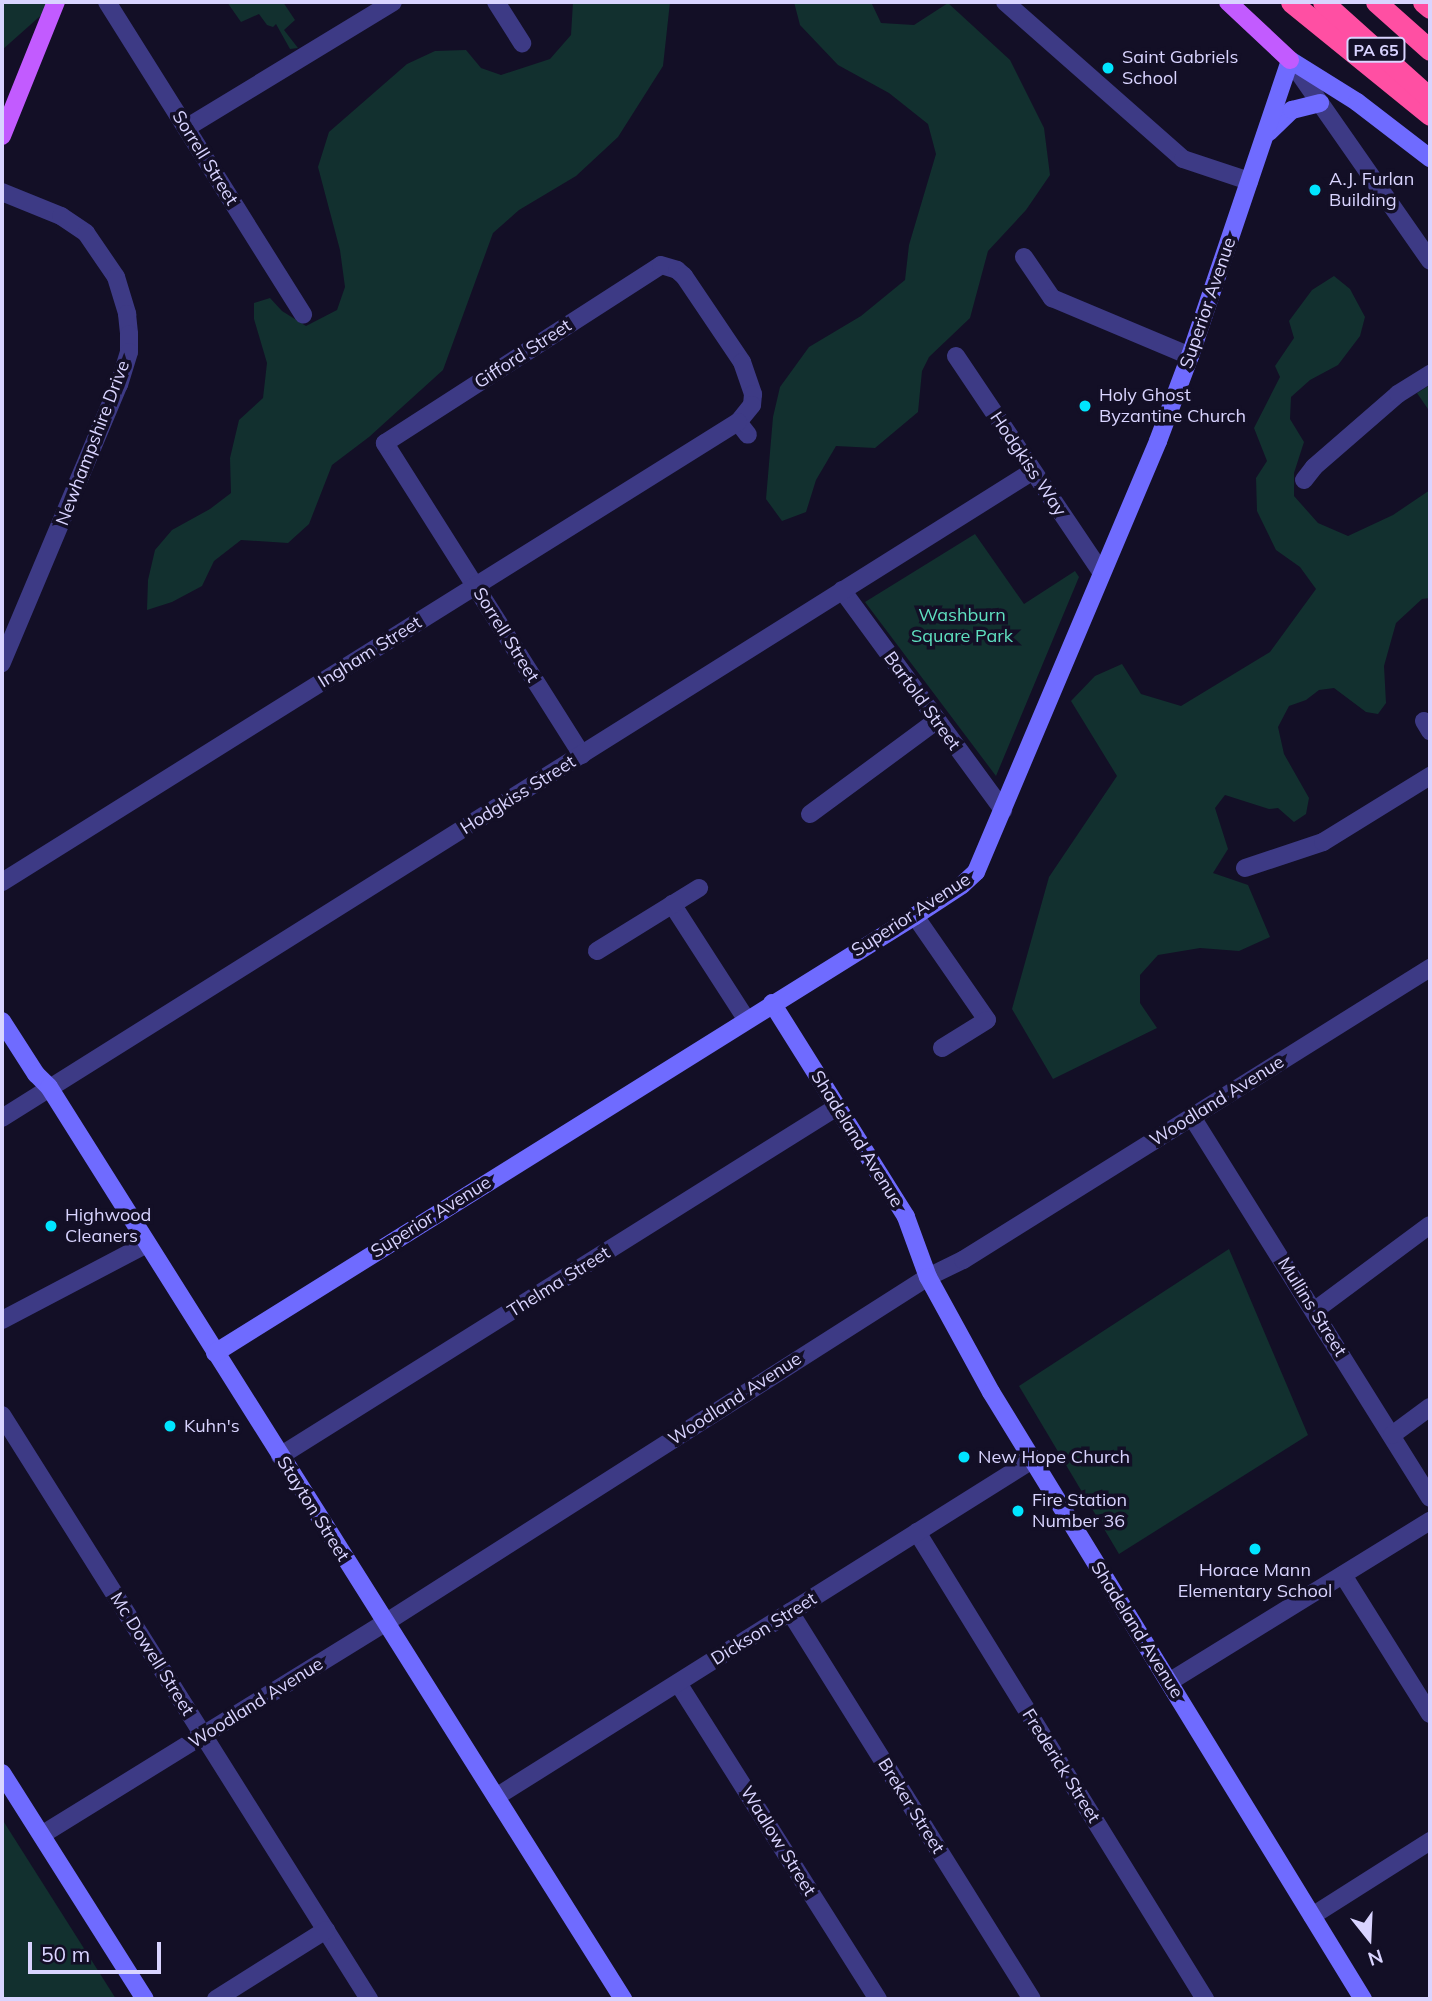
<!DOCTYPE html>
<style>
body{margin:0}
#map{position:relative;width:1432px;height:2001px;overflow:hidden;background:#130f26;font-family:Mulish,sans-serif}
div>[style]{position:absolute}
.green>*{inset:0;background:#12302f}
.street>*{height:18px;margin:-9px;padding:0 9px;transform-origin:9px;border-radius:9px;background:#3d3a85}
.secondary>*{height:18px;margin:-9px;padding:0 9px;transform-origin:9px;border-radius:9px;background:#6f6bff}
.primary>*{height:18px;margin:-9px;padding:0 9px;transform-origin:9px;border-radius:9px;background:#c25bff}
.highway>*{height:21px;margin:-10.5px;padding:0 10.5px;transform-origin:10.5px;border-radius:10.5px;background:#ff4fa3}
.dots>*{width:19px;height:19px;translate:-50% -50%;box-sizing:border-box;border:4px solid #130f26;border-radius:50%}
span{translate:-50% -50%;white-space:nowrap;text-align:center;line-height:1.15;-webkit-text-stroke:7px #130f26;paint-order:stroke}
.shield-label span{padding:2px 5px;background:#130f26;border:2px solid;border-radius:5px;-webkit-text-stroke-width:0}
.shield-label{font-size:16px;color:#d9d4ff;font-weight:700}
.poi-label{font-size:18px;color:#d9d4ff}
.left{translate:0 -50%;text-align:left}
.street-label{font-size:18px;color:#d9d4ff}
.park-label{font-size:18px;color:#5fe0c0}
.frame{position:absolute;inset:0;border:4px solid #d9d4ff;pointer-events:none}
.north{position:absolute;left:1334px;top:1903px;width:70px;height:70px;-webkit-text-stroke:5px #130f26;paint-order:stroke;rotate:162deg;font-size:19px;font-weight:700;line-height:28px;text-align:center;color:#d9d4ff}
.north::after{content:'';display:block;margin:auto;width:24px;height:32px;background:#d9d4ff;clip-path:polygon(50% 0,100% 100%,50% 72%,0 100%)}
.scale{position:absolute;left:28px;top:1942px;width:133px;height:32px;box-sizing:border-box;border:4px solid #d9d4ff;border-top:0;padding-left:9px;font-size:21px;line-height:24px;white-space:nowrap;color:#d9d4ff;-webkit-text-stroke:5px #130f26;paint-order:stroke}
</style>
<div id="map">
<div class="green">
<i style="clip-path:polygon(2px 2px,56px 2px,2px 50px)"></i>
<i style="clip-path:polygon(227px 2px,283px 2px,295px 20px,284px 30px,298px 48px,290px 49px,276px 24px,273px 27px,267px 25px,259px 14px,241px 22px)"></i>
<i style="clip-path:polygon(573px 2px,670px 2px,663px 66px,618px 137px,576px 176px,519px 210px,493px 233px,443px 370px,369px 437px,332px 465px,309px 524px,288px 543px,241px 540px,214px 561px,202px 586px,172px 602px,147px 610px,148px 580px,155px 550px,172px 530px,210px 509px,231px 493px,230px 458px,239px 420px,263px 398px,267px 363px,254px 319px,254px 303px,270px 298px,282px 311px,306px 326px,337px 310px,345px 287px,340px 250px,318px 167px,329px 132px,407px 64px,435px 51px,466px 50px,481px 68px,501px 75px,550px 59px,571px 35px)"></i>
<i style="clip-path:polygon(794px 2px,871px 2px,881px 23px,914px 25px,948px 3px,1010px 60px,1044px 128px,1050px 175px,1026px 210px,988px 251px,970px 318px,929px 357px,922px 371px,918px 412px,875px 448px,836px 446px,816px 480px,806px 512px,782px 521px,766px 499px,773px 417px,780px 387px,809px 347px,861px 316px,905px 280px,909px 245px,936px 154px,928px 124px,889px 93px,838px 65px,800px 25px)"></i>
<i style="clip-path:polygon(1334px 276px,1350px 289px,1365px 317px,1360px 336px,1338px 365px,1310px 380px,1291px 397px,1290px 419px,1304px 442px,1294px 473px,1294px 496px,1318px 523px,1348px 536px,1393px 515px,1430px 490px,1430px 598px,1422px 599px,1396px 623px,1384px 666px,1386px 703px,1378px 714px,1366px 712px,1334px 688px,1319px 690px,1306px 700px,1289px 706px,1278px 727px,1284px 754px,1309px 798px,1306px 814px,1294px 822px,1278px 808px,1269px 809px,1225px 795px,1215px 808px,1228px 849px,1213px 873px,1248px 885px,1270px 937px,1239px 951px,1200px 948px,1158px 955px,1140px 975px,1140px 1003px,1157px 1028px,1053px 1079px,1012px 1009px,1049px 877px,1117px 776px,1071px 701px,1095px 676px,1122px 664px,1141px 694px,1181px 706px,1270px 652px,1316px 589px,1300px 567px,1276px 550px,1257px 511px,1256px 478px,1267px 461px,1254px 428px,1280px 377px,1275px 366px,1294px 338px,1289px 321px,1312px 290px)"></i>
<i style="clip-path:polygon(1430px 385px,1430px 412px,1417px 393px)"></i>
<i style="clip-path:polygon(975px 534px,1024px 604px,1075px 571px,1079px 577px,996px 776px,865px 602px)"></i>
<i style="clip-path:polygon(1229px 1249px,1308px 1435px,1119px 1554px,1019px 1386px)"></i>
<i style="clip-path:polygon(2px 1819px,116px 1999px,2px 1999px)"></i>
</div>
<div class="street">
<i style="left:107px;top:2px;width:369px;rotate:57.9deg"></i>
<i style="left:496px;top:2px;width:49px;rotate:57.6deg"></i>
<i style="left:1005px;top:2px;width:237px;rotate:41.4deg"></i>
<i style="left:1183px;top:159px;width:70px;rotate:18.4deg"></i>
<i style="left:1290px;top:60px;width:245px;rotate:55.1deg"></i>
<i style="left:186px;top:128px;width:242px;rotate:-31.3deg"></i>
<i style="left:2px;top:192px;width:64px;rotate:22.1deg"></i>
<i style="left:61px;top:216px;width:30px;rotate:34deg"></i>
<i style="left:86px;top:233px;width:53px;rotate:55.7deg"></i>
<i style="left:116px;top:277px;width:39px;rotate:73deg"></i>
<i style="left:127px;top:314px;width:20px;rotate:84deg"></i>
<i style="left:129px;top:334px;width:18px;rotate:90deg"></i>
<i style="left:129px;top:352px;width:34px;rotate:107deg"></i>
<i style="left:119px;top:384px;width:303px;rotate:112.8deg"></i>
<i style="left:1024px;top:257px;width:50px;rotate:55.7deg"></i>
<i style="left:1052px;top:298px;width:150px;rotate:22.8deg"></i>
<i style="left:956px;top:356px;width:260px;rotate:56.1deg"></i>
<i style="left:1304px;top:480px;width:16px;rotate:-52deg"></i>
<i style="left:1314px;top:467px;width:111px;rotate:-41deg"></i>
<i style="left:1398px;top:394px;width:38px;rotate:-32deg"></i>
<i style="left:842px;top:590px;width:273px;rotate:53.8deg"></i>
<i style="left:1424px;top:721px;width:12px;rotate:59deg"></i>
<i style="left:582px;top:755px;width:369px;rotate:-122.3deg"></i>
<i style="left:385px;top:443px;width:328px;rotate:-32.8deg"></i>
<i style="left:661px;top:265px;width:17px;rotate:17deg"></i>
<i style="left:677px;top:270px;width:9px;rotate:41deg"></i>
<i style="left:684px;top:276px;width:104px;rotate:56deg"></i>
<i style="left:742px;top:362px;width:34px;rotate:71deg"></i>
<i style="left:753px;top:394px;width:11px;rotate:95deg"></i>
<i style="left:752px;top:405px;width:22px;rotate:129deg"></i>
<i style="left:738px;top:422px;width:16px;rotate:52deg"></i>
<i style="left:810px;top:814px;width:157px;rotate:-36.4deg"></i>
<i style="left:1245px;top:868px;width:82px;rotate:-18.4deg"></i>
<i style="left:1323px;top:842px;width:126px;rotate:-31.7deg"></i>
<i style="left:2px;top:882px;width:868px;rotate:-32.01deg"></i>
<i style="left:672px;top:904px;width:137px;rotate:57.2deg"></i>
<i style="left:915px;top:916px;width:126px;rotate:55.3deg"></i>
<i style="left:987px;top:1020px;width:53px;rotate:148.1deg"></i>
<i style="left:597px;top:951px;width:120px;rotate:-31.7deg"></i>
<i style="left:1192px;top:1117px;width:449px;rotate:58deg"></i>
<i style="left:2px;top:1118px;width:1217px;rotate:-32.11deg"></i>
<i style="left:1314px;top:1311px;width:144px;rotate:-36.6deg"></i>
<i style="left:2px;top:1320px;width:164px;rotate:-27.7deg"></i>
<i style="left:2px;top:1415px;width:690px;rotate:57.85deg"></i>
<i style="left:1392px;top:1435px;width:47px;rotate:-36.4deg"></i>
<i style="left:280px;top:1456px;width:657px;rotate:-32.07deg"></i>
<i style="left:917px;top:1532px;width:549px;rotate:58.34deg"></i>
<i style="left:1343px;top:1575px;width:164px;rotate:58deg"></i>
<i style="left:790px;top:1612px;width:456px;rotate:58deg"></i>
<i style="left:1169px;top:1682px;width:307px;rotate:-31.7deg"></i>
<i style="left:678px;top:1683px;width:374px;rotate:57.7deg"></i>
<i style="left:496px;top:1797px;width:633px;rotate:-32.16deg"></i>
<i style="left:43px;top:1834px;width:402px;rotate:-31.7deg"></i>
<i style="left:385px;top:1623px;width:644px;rotate:-32.51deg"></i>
<i style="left:928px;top:1277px;width:39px;rotate:-26deg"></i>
<i style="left:963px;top:1260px;width:551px;rotate:-32.02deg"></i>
<i style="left:1312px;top:1916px;width:140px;rotate:-32.4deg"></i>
<i style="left:216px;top:1999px;width:130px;rotate:-32.1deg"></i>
</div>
<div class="secondary">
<i style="left:1269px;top:132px;width:32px;rotate:-44deg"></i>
<i style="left:1292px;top:110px;width:29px;rotate:-14deg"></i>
<i style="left:772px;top:1003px;width:252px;rotate:57.9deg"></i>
<i style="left:906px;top:1217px;width:64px;rotate:69.9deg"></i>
<i style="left:928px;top:1277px;width:131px;rotate:61.3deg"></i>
<i style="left:991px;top:1392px;width:712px;rotate:58.5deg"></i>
<i style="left:2px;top:1021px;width:63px;rotate:57.3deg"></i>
<i style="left:36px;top:1074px;width:18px;rotate:45deg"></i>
<i style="left:49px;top:1087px;width:1078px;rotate:57.81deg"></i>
<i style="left:215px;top:1353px;width:825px;rotate:-31.98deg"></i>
<i style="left:915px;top:916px;width:56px;rotate:-33.4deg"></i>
<i style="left:962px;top:885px;width:19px;rotate:-43deg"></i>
<i style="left:976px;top:872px;width:468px;rotate:-67.1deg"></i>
<i style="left:1158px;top:441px;width:91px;rotate:-69.4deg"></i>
<i style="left:1190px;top:356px;width:312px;rotate:-71.3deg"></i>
<i style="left:1290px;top:60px;width:79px;rotate:32.1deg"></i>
<i style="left:1357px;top:102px;width:92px;rotate:37.5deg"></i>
<i style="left:2px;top:1773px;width:267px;rotate:57.7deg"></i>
</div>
<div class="primary">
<i style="left:1228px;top:2px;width:85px;rotate:43.1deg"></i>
<i style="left:2px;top:136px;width:144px;rotate:-68.1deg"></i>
</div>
<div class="highway">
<i style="left:1291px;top:2px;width:179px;rotate:39.1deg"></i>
<i style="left:1323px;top:2px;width:144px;rotate:41.9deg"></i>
<i style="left:1376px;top:2px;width:72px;rotate:41.6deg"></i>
<i style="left:1423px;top:2px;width:9px;rotate:41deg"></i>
</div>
<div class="dots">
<i style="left:1108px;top:68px;background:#00e5ff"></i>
<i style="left:1315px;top:190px;background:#00e5ff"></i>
<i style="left:1085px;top:406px;background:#00e5ff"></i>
<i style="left:51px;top:1226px;background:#00e5ff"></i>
<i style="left:170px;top:1426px;background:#00e5ff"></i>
<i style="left:964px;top:1457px;background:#00e5ff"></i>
<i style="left:1018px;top:1511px;background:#00e5ff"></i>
<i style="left:1255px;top:1549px;background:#00e5ff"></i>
</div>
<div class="shield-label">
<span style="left:1376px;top:50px">PA 65</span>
</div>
<div class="poi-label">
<span class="left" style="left:1122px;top:68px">Saint Gabriels<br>School</span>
<span class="left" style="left:1329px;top:190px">A.J. Furlan<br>Building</span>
<span class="left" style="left:1099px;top:406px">Holy Ghost<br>Byzantine Church</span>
<span class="left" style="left:65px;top:1226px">Highwood<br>Cleaners</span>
<span class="left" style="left:184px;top:1426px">Kuhn's</span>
<span class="left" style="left:978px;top:1457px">New Hope Church</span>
<span class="left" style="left:1032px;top:1511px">Fire Station<br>Number 36</span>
<span style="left:1255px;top:1581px">Horace Mann<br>Elementary School</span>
</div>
<div class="street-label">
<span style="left:205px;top:158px;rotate:58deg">Sorrell Street</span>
<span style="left:1208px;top:303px;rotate:-71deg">Superior Avenue</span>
<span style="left:523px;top:354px;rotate:-33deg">Gifford Street</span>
<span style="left:93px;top:443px;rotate:-69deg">Newhampshire Drive</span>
<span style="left:1028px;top:464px;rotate:56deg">Hodgkiss Way</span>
<span style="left:506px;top:635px;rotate:58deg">Sorrell Street</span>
<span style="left:370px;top:652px;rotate:-32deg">Ingham Street</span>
<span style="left:922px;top:701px;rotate:54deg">Bartold Street</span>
<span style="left:518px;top:795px;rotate:-32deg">Hodgkiss Street</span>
<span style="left:911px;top:915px;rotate:-33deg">Superior Avenue</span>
<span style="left:1217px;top:1101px;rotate:-32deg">Woodland Avenue</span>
<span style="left:857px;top:1139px;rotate:58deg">Shadeland Avenue</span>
<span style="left:431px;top:1217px;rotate:-32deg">Superior Avenue</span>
<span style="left:559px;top:1282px;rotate:-32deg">Thelma Street</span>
<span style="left:1312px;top:1307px;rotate:58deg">Mullins Street</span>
<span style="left:735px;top:1399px;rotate:-33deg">Woodland Avenue</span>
<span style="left:313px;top:1509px;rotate:58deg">Stayton Street</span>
<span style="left:764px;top:1629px;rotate:-32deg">Dickson Street</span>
<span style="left:1137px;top:1630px;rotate:58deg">Shadeland Avenue</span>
<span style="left:152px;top:1654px;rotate:58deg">Mc Dowell Street</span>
<span style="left:256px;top:1703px;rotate:-32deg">Woodland Avenue</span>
<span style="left:1061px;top:1766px;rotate:58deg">Frederick Street</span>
<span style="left:911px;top:1806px;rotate:58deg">Breker Street</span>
<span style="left:778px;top:1841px;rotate:58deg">Wadlow Street</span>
</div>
<div class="park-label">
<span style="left:962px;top:626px">Washburn<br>Square Park</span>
</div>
<div class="frame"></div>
<div class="north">N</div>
<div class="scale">50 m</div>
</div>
